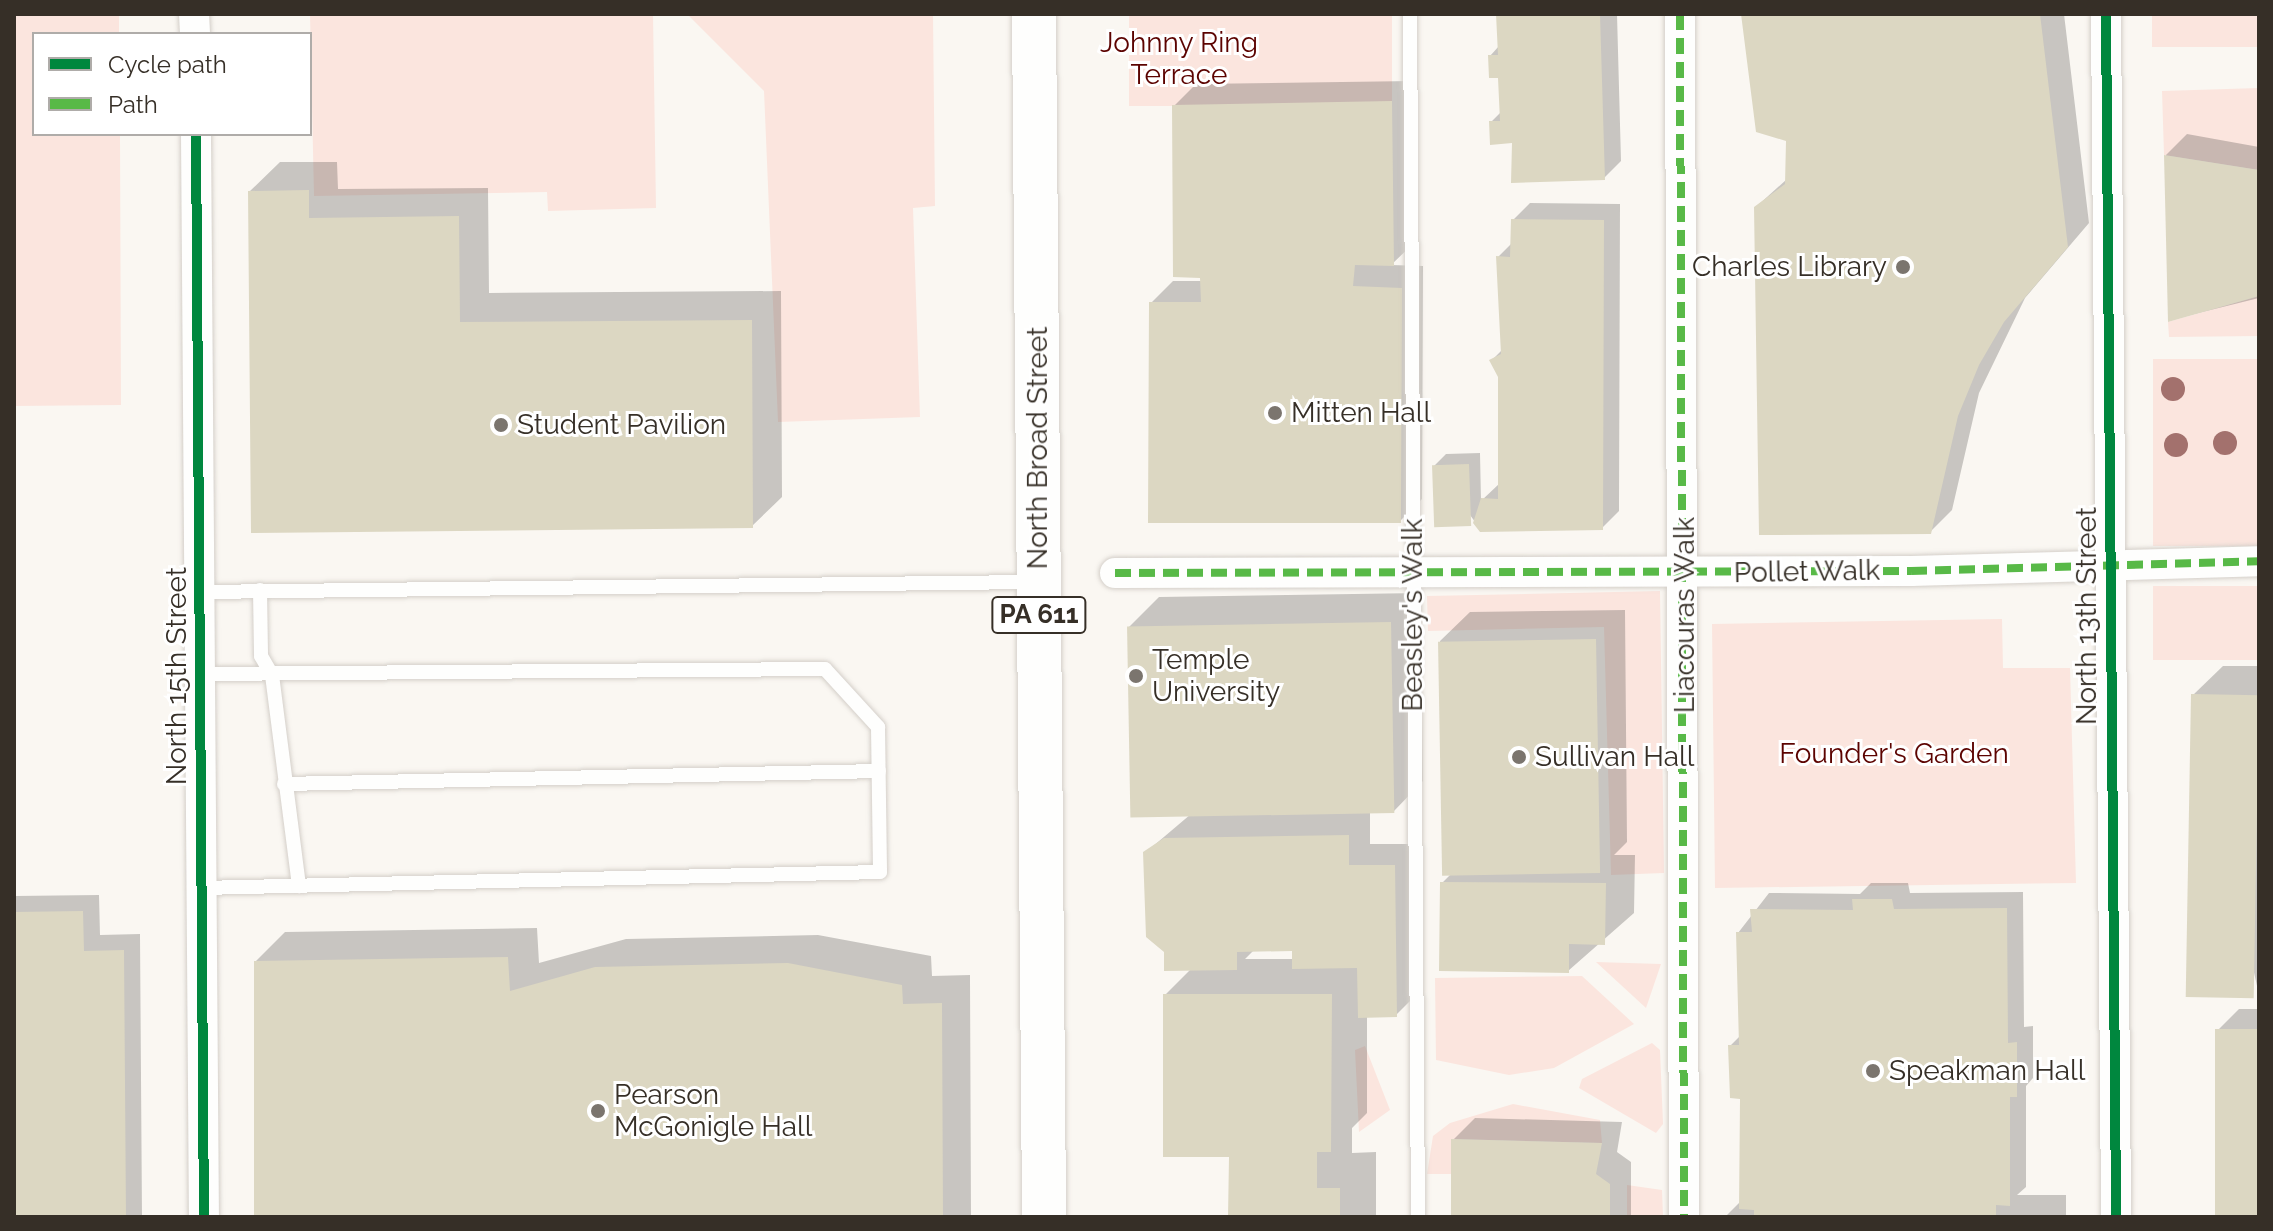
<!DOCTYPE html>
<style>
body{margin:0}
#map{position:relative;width:2273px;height:1231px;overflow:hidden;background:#faf7f2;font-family:Raleway,sans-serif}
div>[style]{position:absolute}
.green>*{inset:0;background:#fbe5de;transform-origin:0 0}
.shadow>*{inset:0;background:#0003}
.building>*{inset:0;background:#dcd7c2;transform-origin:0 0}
.roads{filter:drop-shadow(0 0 2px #d4cfc9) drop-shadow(0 0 2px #d4cfc9)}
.lane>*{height:14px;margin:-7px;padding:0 7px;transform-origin:7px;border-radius:7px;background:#fefefd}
.street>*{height:30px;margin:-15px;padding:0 15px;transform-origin:15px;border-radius:15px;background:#fefefd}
.primary>*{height:44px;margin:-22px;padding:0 22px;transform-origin:22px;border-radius:22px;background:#fefefd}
.quiet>*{height:8px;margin-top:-4px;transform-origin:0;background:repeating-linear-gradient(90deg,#58b947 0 16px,transparent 0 24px)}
.cycleway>*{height:10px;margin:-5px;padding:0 5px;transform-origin:5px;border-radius:5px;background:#00873e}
.trees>*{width:24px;height:24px;margin:-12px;border-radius:50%;background:#a3716d}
.dots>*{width:22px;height:22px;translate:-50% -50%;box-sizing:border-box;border:4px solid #fff;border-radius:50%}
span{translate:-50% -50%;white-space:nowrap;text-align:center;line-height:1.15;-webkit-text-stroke:6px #fff;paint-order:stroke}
.shield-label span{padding:2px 6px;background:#fff;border:2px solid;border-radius:6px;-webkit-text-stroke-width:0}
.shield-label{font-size:26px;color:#362f27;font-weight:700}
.park-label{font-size:28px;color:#5c0300}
.poi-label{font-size:28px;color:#362f27}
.right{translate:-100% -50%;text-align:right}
.left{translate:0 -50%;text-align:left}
.street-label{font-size:28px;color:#362f27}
.frame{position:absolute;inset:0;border:16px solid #362f27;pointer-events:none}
.legend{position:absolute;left:32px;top:32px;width:280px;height:104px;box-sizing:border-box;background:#fff;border:2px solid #afaca9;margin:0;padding:10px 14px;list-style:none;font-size:24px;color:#362f27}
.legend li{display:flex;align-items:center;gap:16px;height:40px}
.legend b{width:40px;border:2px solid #afaca9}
</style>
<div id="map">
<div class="green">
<i style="clip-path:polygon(14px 14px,119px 14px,119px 34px,34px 34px,34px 134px,120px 134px,121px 405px,14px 406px)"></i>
<i style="clip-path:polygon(310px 14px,653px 14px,656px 208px,548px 211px,547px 192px,314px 196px)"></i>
<i style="clip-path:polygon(687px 14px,933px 14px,935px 206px,913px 208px,920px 417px,778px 422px,764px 91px)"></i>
<i style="left:1129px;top:14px;width:263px;height:92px"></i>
<i style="left:2152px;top:14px;width:107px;height:33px"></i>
<i style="clip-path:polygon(2259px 88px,2259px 170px,2164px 155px,2162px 91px)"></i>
<i style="clip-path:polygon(2259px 296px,2259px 336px,2169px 337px,2168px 322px)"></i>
<i style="left:2259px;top:359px;width:187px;height:106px;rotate:90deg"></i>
<i style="left:2259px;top:586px;width:74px;height:106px;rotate:90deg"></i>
<i style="clip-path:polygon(1660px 591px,1664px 873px,1611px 875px,1604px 627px,1428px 631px,1427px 596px)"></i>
<i style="clip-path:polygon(2002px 619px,2003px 668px,2070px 668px,2076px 883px,1715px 888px,1712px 624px)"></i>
<i style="clip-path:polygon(1596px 962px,1661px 964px,1646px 1008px)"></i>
<i style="clip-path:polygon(1582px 976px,1634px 1024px,1554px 1068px,1509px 1075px,1436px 1060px,1435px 978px)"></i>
<i style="clip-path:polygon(1652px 1043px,1660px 1050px,1663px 1124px,1656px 1133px,1579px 1088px,1582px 1079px)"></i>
<i style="clip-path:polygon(1365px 1046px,1390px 1110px,1359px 1132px,1355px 1050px)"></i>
<i style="clip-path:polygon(1513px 1104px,1600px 1120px,1602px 1143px,1452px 1139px,1451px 1174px,1427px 1174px,1433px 1136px,1450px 1123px)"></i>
<i style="clip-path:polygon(1627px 1185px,1662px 1190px,1663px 1217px,1627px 1217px)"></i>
</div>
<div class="shadow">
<i style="clip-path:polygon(1498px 14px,1617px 14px,1621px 161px,1604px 178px,1514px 141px,1491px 122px,1501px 112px,1499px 75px,1490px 56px,1499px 46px)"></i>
<i style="clip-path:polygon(1743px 14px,2064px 14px,2089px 223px,2025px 298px,1979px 393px,1952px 510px,1930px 532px,1756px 207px,1787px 179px,1788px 139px)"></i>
<i style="clip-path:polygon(1413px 81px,1415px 242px,1391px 265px,1423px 266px,1422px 499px,1400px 521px,1151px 303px,1173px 281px,1202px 281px,1174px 106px,1196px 84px)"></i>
<i style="clip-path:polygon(2187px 134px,2259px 147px,2259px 298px,2170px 320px,2166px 155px)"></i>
<i style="clip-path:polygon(280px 162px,337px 162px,338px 189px,488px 188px,489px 293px,781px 291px,782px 497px,752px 526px,250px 191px)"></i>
<i style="clip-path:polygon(1530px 203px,1620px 204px,1619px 511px,1602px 528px,1481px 530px,1434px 466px,1446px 454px,1480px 453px,1481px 501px,1500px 483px,1500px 377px,1492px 360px,1503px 349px,1498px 257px,1513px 242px,1513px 220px)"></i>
<i style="clip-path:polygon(evenodd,1420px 593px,1423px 781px,1394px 811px,1370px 811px,1370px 844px,1416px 844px,1418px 993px,1396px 1015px,1367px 1016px,1367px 1113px,1352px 1128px,1352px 1153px,1376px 1152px,1376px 1217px,1230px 1217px,1231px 1155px,1165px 995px,1191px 969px,1166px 951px,1145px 853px,1191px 814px,1129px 627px,1159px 597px,1420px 593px,1294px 949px,1294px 959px,1245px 959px,1254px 950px,1294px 949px)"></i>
<i style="clip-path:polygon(1625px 610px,1627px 842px,1614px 855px,1635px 855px,1634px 913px,1568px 971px,1442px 883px,1452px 873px,1440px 641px,1470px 612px)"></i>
<i style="clip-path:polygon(2223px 666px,2259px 666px,2259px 995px,2193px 695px)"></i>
<i style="clip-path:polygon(1871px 883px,1908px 883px,1910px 893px,2023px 892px,2024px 1027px,2033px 1026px,2033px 1078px,2026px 1086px,2026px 1187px,2017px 1195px,2066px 1195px,2066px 1217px,1725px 1217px,1741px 1201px,1742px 1097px,1730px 1046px,1740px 1036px,1738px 933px,1769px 893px,1860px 894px)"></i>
<i style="clip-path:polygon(99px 895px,100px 935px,140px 934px,142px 1217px,14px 1217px,14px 896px)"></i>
<i style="clip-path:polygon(537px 928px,539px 963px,626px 939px,818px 935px,931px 956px,932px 976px,970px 975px,971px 1217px,256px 1217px,256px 961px,285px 932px)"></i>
<i style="clip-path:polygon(2239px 1009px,2259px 1009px,2259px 1217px,2219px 1217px,2217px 1031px)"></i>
<i style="clip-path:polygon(1475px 1118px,1622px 1122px,1617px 1152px,1631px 1162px,1631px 1217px,1453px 1217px,1453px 1140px)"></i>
</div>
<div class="building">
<i style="clip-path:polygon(1496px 14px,1600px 14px,1605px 180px,1511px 183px,1512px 143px,1490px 145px,1489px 121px,1500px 121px,1498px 78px,1489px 78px,1488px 55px,1498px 55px)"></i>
<i style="clip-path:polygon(1741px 14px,2040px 14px,2068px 247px,2004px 322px,1979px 365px,1958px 416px,1931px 534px,1759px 535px,1754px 207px,1785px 184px,1786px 141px,1756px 132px)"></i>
<i style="clip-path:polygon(1392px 101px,1394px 266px,1355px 265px,1353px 286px,1402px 288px,1401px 523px,1148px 523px,1149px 302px,1201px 302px,1200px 278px,1173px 277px,1172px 105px)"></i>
<i style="clip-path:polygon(2164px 155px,2259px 170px,2259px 296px,2168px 322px)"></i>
<i style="clip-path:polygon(309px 190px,309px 218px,459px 216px,460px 322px,752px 320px,753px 528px,251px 533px,248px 191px)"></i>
<i style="clip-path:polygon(1511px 219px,1604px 220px,1603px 530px,1480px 532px,1473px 523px,1481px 498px,1498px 499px,1498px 377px,1489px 360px,1501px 354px,1496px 256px,1510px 257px)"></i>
<i style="left:1469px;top:464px;width:62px;height:37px;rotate:88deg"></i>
<i style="left:1391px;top:622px;width:191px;height:264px;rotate:89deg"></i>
<i style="left:1596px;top:639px;width:234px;height:158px;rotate:89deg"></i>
<i style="left:2191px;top:694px;width:68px;height:303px;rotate:1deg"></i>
<i style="clip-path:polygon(1349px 835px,1349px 865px,1395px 865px,1397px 1017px,1358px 1018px,1357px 968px,1292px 969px,1292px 951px,1237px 952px,1237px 970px,1164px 971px,1164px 952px,1146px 937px,1143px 852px,1164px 838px)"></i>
<i style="clip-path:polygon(1440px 882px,1606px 883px,1605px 945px,1569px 944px,1569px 973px,1439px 971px)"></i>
<i style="clip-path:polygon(1852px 899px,1892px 899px,1894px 909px,2007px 908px,2008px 1043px,2017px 1042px,2017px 1097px,2010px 1097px,2010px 1206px,1996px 1205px,1996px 1217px,1754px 1217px,1754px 1210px,1739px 1209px,1740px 1099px,1730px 1098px,1728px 1045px,1739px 1045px,1736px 932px,1752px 932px,1750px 909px,1853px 910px)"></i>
<i style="clip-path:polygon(83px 911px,84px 951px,124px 950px,126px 1217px,14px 1217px,14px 912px)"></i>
<i style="clip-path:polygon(508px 957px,510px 991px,595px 967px,788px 963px,902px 985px,903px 1004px,942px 1003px,943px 1217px,254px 1217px,254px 961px)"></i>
<i style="clip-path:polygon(1163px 994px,1332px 994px,1331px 1152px,1317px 1152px,1317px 1188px,1340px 1188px,1340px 1217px,1228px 1217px,1229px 1157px,1163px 1157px)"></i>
<i style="left:2259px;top:1029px;width:188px;height:44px;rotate:90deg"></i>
<i style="clip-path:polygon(1451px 1139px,1602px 1143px,1596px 1174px,1610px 1184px,1610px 1217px,1451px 1217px)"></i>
</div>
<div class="roads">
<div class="lane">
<i style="left:1410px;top:14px;width:1203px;rotate:89.62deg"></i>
<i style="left:260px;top:590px;width:66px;rotate:89.1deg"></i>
<i style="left:261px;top:656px;width:22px;rotate:60deg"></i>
<i style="left:272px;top:675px;width:213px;rotate:82.7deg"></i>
<i style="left:200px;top:592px;width:835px;rotate:-0.69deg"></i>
<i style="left:201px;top:674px;width:624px;rotate:-0.46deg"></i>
<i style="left:825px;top:669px;width:79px;rotate:47.6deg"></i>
<i style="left:878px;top:727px;width:145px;rotate:89.2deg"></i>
<i style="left:880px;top:872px;width:678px;rotate:178.65deg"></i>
<i style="left:284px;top:784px;width:595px;rotate:-1.25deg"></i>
</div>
<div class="street">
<i style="left:194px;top:14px;width:20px;rotate:87deg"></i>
<i style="left:1680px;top:14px;width:1203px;rotate:89.81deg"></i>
<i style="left:2106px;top:14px;width:1203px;rotate:89.52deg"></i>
<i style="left:196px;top:134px;width:1083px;rotate:89.58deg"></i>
<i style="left:1115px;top:573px;width:796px;rotate:-0.14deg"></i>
<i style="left:1911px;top:571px;width:348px;rotate:-1.6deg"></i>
</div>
<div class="primary">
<i style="left:1034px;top:14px;width:1203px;rotate:89.52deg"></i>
</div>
</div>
<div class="quiet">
<i style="left:1680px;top:14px;width:1203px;rotate:89.81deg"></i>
<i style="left:1115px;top:573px;width:796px;rotate:-0.14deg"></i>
<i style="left:1911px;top:571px;width:348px;rotate:-1.6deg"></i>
</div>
<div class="cycleway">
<i style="left:2106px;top:14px;width:1203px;rotate:89.52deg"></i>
<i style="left:196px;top:134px;width:1083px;rotate:89.58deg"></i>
</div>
<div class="trees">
<i style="left:2173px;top:389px"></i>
<i style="left:2225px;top:443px"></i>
<i style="left:2176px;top:445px"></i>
</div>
<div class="dots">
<i style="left:1903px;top:267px;background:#7b756e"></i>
<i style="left:1275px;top:413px;background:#7b756e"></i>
<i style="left:501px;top:425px;background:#7b756e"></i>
<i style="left:1136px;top:676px;background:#7b756e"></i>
<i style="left:1519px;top:757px;background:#7b756e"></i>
<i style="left:1873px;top:1071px;background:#7b756e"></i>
<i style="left:598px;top:1111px;background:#7b756e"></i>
</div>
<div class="shield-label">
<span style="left:1039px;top:615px">PA 611</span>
</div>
<div class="park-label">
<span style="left:1179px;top:59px">Johnny Ring<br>Terrace</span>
<span style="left:1894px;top:754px">Founder's Garden</span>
</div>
<div class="poi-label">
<span class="right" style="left:1887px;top:267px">Charles Library</span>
<span class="left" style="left:1291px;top:413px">Mitten Hall</span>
<span class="left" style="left:517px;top:425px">Student Pavilion</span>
<span class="left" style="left:1152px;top:676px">Temple<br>University</span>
<span class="left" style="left:1535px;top:757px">Sullivan Hall</span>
<span class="left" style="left:1889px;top:1071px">Speakman Hall</span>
<span class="left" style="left:614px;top:1111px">Pearson<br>McGonigle Hall</span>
</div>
<div class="street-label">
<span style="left:1038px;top:448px;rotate:-90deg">North Broad Street</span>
<span style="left:1807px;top:572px;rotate:-1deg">Pollet Walk</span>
<span style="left:1413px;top:615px;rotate:-90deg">Beasley's Walk</span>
<span style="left:1685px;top:615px;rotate:-90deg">Liacouras Walk</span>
<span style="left:2087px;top:616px;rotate:-90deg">North 13th Street</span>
<span style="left:177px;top:676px;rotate:-90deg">North 15th Street</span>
</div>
<div class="frame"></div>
<ul class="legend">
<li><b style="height:10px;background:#00873e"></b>Cycle path</li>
<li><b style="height:10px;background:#58b947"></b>Path</li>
</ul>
</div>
